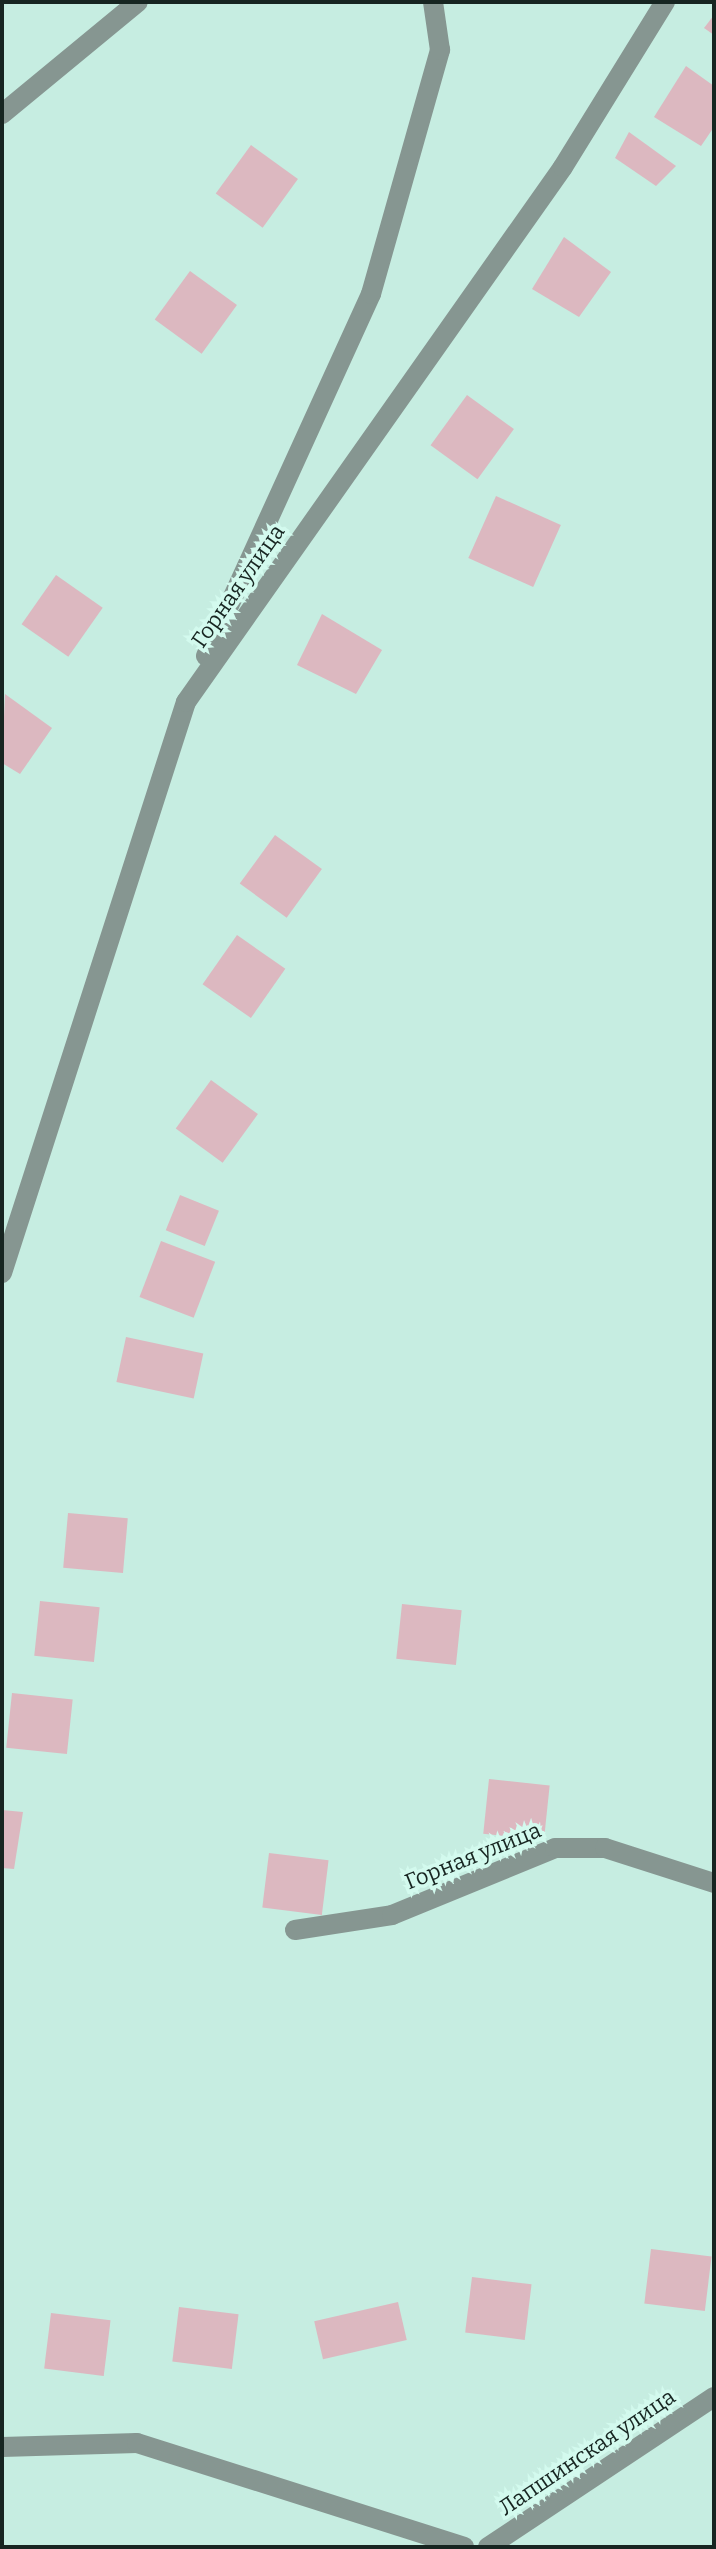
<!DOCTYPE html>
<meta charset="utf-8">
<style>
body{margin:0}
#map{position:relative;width:716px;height:2549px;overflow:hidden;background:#c6ede1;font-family:Bitter,serif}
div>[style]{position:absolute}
.building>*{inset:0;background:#dcb8c0;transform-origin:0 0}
.minor>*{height:20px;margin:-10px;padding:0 10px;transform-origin:10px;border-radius:10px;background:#869691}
span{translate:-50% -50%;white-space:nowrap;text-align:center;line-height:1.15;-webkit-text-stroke:7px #d3faee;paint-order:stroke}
.street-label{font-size:22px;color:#172521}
.frame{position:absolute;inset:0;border:4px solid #172521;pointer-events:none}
</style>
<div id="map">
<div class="building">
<i style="clip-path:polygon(714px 15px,714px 35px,704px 28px)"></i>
<i style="clip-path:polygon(686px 66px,714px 86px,714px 127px,701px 146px,654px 117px)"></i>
<i style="clip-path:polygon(629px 132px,676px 166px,656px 186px,615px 158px)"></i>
<i style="left:251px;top:145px;width:58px;height:60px;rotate:36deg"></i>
<i style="clip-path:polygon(564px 237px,611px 272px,579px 317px,532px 289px)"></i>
<i style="left:190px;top:271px;width:58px;height:60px;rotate:36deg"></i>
<i style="left:467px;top:395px;width:58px;height:62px;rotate:36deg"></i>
<i style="left:496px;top:496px;width:71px;height:68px;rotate:24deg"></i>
<i style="left:56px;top:575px;width:57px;height:60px;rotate:35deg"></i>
<i style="clip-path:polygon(322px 614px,382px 650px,356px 694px,297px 665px)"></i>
<i style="clip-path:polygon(5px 694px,52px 728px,20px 774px,2px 763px)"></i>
<i style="left:275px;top:835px;width:58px;height:60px;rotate:36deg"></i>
<i style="left:237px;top:935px;width:59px;height:60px;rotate:35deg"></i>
<i style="left:211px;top:1080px;width:58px;height:60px;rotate:36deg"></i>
<i style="left:180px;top:1195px;width:42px;height:38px;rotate:22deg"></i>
<i style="left:161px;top:1241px;width:58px;height:60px;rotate:21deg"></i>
<i style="left:126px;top:1337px;width:79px;height:46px;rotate:12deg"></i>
<i style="left:68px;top:1513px;width:60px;height:55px;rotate:5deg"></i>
<i style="left:40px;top:1601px;width:60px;height:55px;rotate:6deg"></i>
<i style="left:402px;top:1604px;width:60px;height:55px;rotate:6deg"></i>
<i style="left:12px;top:1693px;width:61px;height:55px;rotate:6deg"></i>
<i style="left:489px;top:1779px;width:61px;height:55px;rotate:6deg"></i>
<i style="clip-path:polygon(2px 1810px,23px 1812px,14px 1869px,2px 1868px)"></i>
<i style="left:269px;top:1853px;width:60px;height:55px;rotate:7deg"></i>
<i style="left:651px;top:2249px;width:61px;height:55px;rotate:7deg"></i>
<i style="left:472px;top:2277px;width:60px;height:56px;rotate:7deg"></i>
<i style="left:398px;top:2302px;width:39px;height:86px;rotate:77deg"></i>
<i style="left:179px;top:2307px;width:60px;height:55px;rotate:7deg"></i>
<i style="left:51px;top:2313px;width:60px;height:56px;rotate:7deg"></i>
</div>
<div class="minor">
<i style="left:2px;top:114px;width:176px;rotate:-39.5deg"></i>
<i style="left:206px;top:656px;width:398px;rotate:-65.5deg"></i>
<i style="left:371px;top:294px;width:254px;rotate:-74.2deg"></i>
<i style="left:440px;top:50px;width:49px;rotate:-98.3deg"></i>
<i style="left:2px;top:1273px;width:600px;rotate:-72.14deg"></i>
<i style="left:186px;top:702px;width:654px;rotate:-54.83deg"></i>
<i style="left:563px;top:167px;width:194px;rotate:-58.3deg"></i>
<i style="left:295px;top:1930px;width:98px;rotate:-8.8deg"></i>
<i style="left:392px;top:1915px;width:176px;rotate:-22.3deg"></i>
<i style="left:555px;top:1848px;width:50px"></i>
<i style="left:605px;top:1848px;width:114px;rotate:17.8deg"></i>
<i style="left:2px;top:2447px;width:135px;rotate:-1.7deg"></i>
<i style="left:137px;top:2443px;width:343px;rotate:17.6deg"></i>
<i style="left:488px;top:2547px;width:271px;rotate:-33.6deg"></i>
</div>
<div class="street-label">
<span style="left:238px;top:586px;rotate:-55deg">Горная улица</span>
<span style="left:473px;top:1856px;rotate:-22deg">Горная улица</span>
<span style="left:587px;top:2452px;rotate:-34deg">Лапшинская улица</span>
</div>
<div class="frame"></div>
</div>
